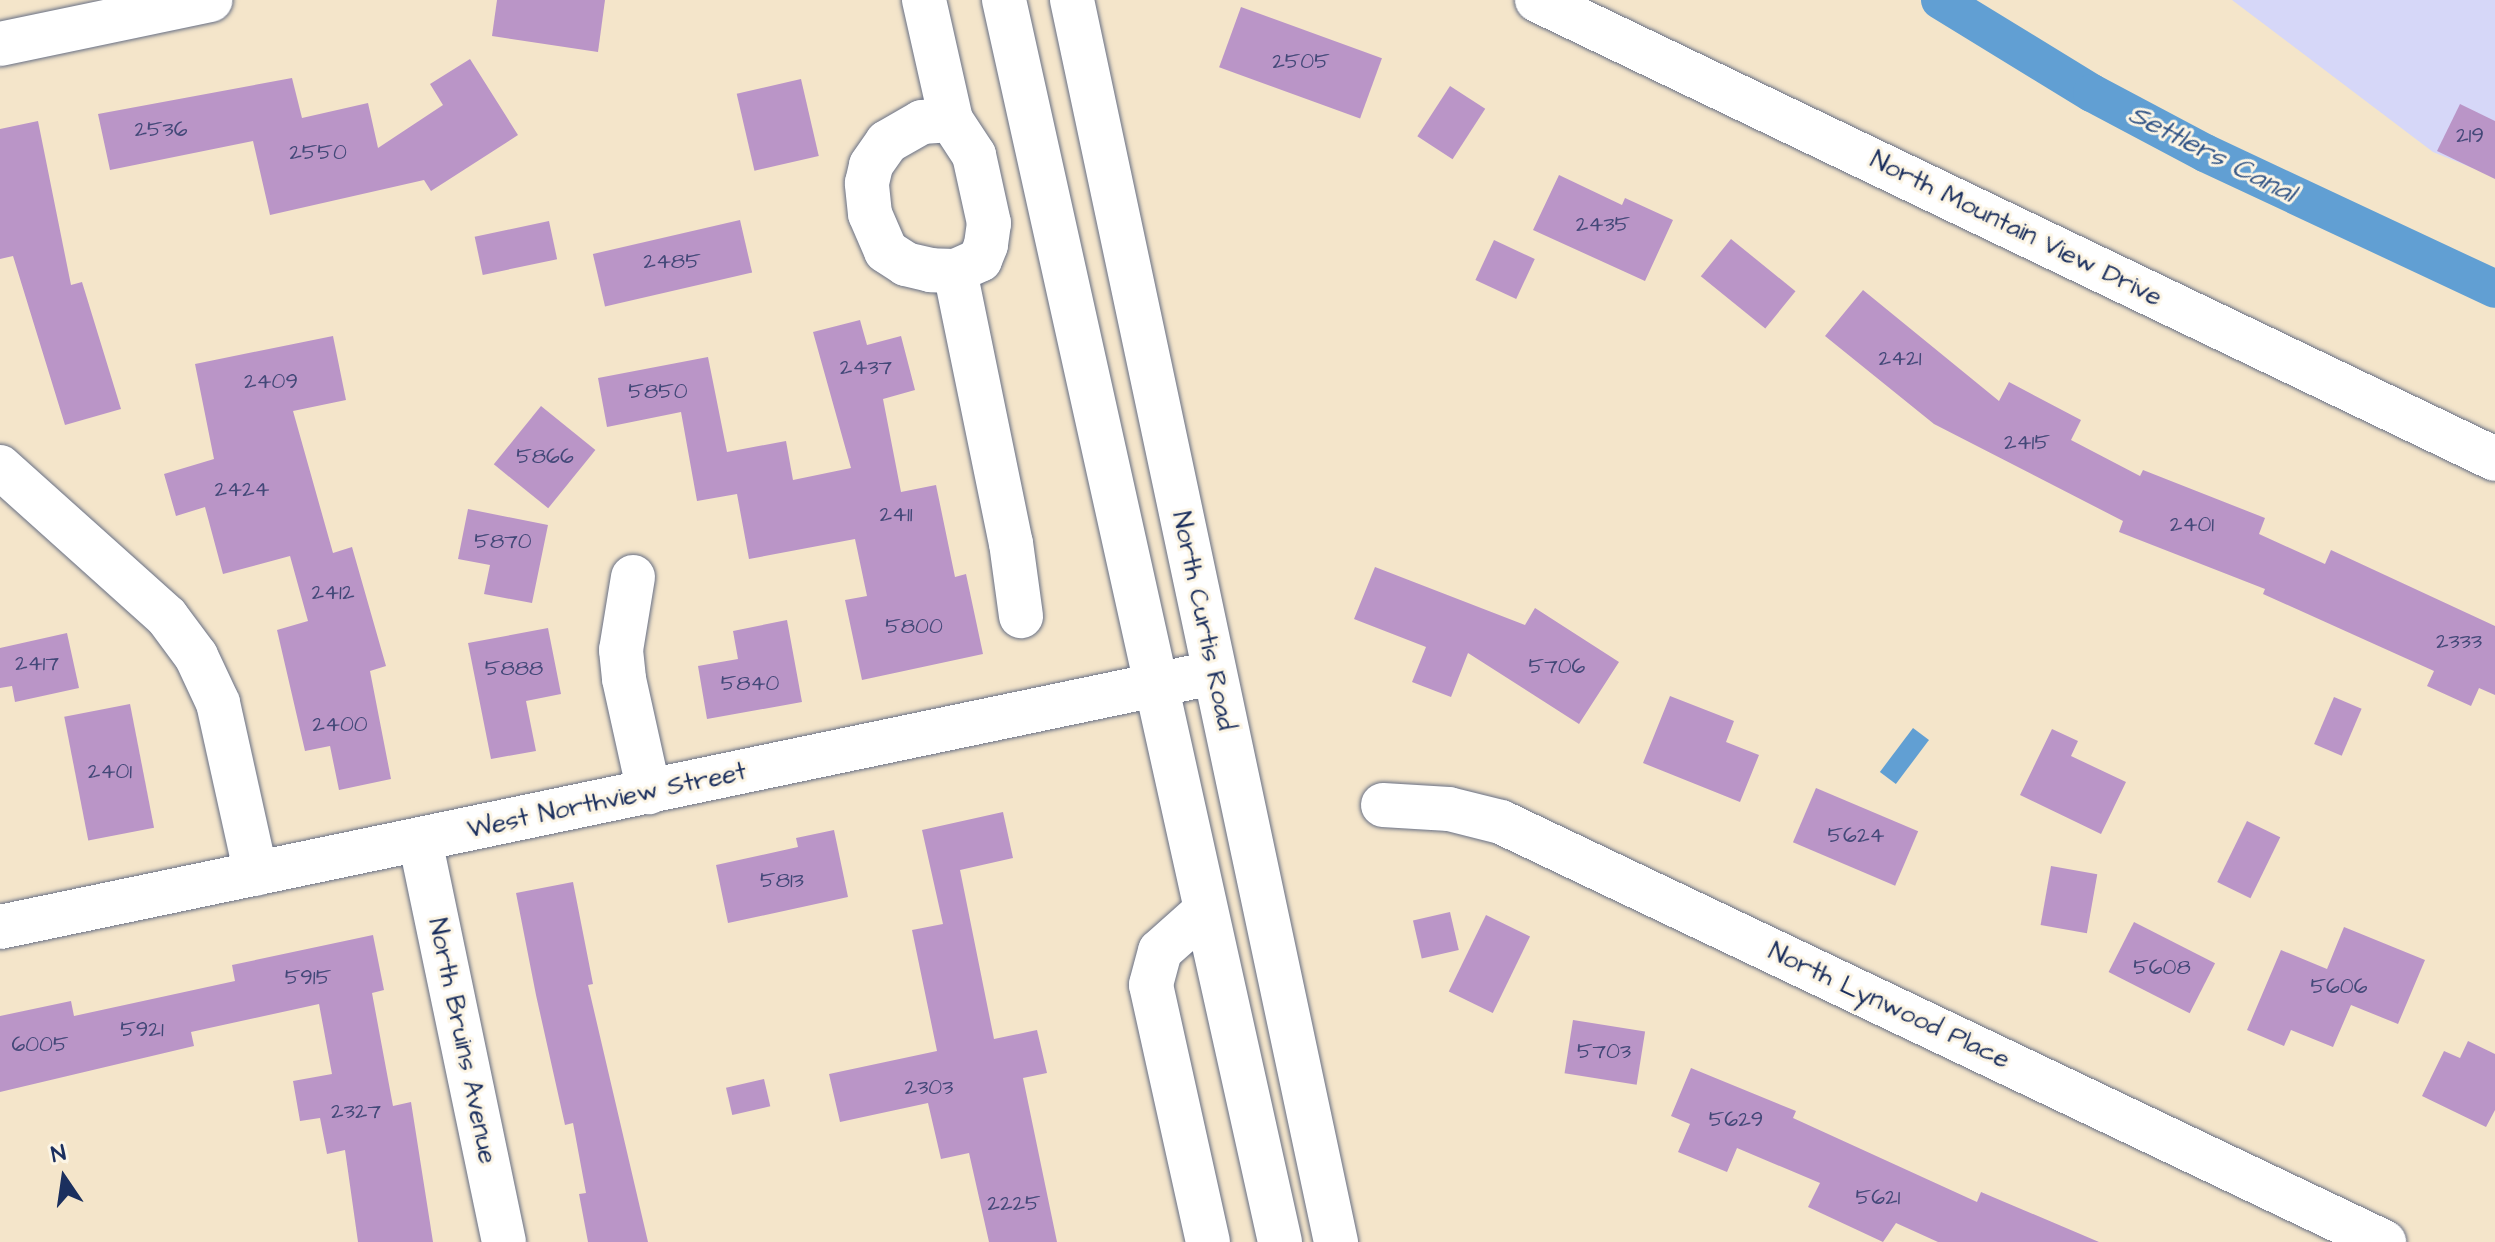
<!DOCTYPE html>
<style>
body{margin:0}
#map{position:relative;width:2495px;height:1242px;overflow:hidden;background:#f4e5ca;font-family:"Architects Daughter",sans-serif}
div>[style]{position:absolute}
.built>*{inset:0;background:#d6d7f8}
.water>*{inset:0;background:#619fd3;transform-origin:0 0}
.canal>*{height:38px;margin:-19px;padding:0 19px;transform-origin:19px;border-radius:19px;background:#619fd3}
.building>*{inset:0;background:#ba95c7;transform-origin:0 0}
.roads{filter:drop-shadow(0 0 2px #676f84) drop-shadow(0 0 2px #676f84)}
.minor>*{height:44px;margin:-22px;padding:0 22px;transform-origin:22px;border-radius:22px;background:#fff}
.tertiary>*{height:44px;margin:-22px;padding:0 22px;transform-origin:22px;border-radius:22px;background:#fff}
.primary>*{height:44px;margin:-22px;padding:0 22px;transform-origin:22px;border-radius:22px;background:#fff}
span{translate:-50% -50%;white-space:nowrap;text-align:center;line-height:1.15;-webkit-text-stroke:6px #fcf5e5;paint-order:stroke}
.number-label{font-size:22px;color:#434878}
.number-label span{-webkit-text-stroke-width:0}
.street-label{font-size:26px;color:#1b2f5e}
.water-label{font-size:28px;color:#345687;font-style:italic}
.north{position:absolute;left:24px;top:1138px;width:80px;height:80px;-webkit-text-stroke:6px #fcf5e5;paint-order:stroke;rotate:347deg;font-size:22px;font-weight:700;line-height:32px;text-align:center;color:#1b2f5e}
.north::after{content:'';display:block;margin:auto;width:28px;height:36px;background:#1b2f5e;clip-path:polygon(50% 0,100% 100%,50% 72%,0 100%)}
</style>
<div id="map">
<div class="built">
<i style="clip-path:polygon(2232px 0,2495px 0,2495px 177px,2433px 152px)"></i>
</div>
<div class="water">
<i style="left:1913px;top:728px;width:20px;height:55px;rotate:37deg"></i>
</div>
<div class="canal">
<i style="left:1940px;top:0;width:178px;rotate:31.5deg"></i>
<i style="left:2092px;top:93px;width:128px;rotate:28deg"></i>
<i style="left:2205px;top:153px;width:320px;rotate:25.1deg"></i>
</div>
<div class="building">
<i style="clip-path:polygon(497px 0,605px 0,598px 52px,492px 36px)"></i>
<i style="left:1241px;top:7px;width:150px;height:64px;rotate:20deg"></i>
<i style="clip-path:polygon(470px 59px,518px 135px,431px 191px,424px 180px,270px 215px,253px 141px,110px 170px,98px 114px,292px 78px,302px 118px,368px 103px,378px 148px,443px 105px,430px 84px)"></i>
<i style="left:801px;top:79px;width:79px;height:66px;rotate:77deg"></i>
<i style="left:1450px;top:86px;width:42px;height:60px;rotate:33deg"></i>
<i style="clip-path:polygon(2460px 104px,2495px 121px,2495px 179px,2437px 151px)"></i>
<i style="clip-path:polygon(38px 121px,71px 285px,82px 282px,121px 409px,65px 425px,13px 256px,0 259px,0 129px)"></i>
<i style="clip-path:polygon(1559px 175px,1622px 205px,1625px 198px,1673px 220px,1645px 281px,1533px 230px)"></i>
<i style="left:740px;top:220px;width:54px;height:151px;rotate:77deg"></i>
<i style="left:549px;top:221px;width:39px;height:76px;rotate:78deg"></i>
<i style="left:1731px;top:239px;width:83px;height:48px;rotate:39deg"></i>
<i style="left:1494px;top:240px;width:45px;height:44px;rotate:25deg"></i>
<i style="clip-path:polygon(1863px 290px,1999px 401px,2009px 382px,2081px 420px,2071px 440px,2140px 476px,2143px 470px,2265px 518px,2259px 534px,2325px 564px,2331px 550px,2495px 626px,2495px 695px,2479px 688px,2471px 706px,2427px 686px,2434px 671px,2263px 594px,2265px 589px,2119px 532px,2123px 521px,1934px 424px,1825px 336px)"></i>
<i style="clip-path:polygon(860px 320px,867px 345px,901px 336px,915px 390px,883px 399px,901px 492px,936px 485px,955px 577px,966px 574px,983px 654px,862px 680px,845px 600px,867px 596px,855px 539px,749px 559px,737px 494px,697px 501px,681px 412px,607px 427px,598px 378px,708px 357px,727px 452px,786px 441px,793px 480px,851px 468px,813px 332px)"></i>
<i style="clip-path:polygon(333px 336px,346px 400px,293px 411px,333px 553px,352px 547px,386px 666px,370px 671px,391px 779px,339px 790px,330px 746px,305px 751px,277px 630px,308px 621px,290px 556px,223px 574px,205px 507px,176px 516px,164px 474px,214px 459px,195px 364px)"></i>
<i style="left:541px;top:406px;width:70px;height:75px;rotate:39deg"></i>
<i style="clip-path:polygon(468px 509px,548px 525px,532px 603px,484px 594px,490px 565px,458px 559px)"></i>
<i style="clip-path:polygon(1375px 567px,1525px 625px,1535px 608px,1619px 662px,1579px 724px,1468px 653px,1451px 697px,1412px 682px,1426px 647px,1354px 619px)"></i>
<i style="clip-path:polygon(787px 620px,802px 702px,707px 719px,698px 666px,738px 659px,733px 631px)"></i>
<i style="clip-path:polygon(548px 628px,561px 694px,526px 701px,536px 751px,491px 759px,468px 643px)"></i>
<i style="clip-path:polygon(67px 633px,79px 688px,15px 702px,12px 686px,0 688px,0 648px)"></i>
<i style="clip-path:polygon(1670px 696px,1734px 721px,1726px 742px,1759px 755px,1740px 802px,1643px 763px)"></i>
<i style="left:2334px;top:697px;width:30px;height:51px;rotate:23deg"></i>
<i style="left:130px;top:704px;width:126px;height:67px;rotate:79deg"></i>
<i style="clip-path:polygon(2052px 729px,2078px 741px,2071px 756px,2126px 782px,2101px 834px,2020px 795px)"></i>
<i style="left:1816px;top:788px;width:111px;height:59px;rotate:23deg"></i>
<i style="clip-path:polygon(1003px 812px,1013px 858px,960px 870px,994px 1039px,1037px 1030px,1047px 1073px,1023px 1078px,1057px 1242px,989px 1242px,969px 1153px,941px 1159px,928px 1103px,840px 1122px,829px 1074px,937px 1051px,912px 930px,943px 924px,922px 830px)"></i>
<i style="left:2247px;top:821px;width:37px;height:68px;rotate:26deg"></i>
<i style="clip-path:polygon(834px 830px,848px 897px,728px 923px,716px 865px,798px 847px,796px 838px)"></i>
<i style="left:2051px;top:866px;width:47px;height:60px;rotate:10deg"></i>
<i style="clip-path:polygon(573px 882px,593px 984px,588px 985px,648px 1242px,588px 1242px,579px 1194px,586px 1193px,573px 1123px,565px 1125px,536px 995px,516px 893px)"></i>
<i style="left:1450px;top:912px;width:39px;height:38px;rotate:77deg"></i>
<i style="left:1486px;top:915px;width:49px;height:85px;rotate:26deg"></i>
<i style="left:2134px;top:922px;width:91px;height:56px;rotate:27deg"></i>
<i style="clip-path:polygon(2344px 927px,2425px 960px,2398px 1024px,2351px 1005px,2333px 1047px,2291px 1030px,2284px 1046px,2247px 1030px,2281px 950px,2327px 969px)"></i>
<i style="clip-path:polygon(373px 935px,384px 990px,372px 993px,393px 1106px,411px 1102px,433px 1242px,358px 1242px,345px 1150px,327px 1154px,320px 1118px,300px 1121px,293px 1081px,332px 1074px,319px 1004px,191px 1032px,194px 1046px,0 1092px,0 1016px,71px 1001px,74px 1016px,235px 981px,232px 965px)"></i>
<i style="left:1573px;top:1020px;width:73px;height:54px;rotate:9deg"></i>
<i style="clip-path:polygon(2468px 1041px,2495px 1054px,2495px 1110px,2486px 1127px,2422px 1096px,2444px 1051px,2460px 1058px)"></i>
<i style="clip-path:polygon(1691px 1068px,1796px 1111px,1793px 1118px,1977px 1202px,1981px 1192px,2099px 1242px,1938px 1242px,1896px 1223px,1883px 1242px,1808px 1207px,1820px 1183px,1737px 1148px,1727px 1172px,1678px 1152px,1690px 1124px,1671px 1116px)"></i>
<i style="left:764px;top:1079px;width:28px;height:39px;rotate:77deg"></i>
</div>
<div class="roads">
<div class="minor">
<i style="left:924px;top:0;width:123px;rotate:77.3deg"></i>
<i style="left:1537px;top:0;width:1062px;rotate:25.6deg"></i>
<i style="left:0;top:44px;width:215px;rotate:-11.8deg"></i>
<i style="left:951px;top:120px;width:42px;rotate:56.7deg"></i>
<i style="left:974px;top:155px;width:70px;rotate:77.6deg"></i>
<i style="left:989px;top:223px;width:22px;rotate:98deg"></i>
<i style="left:986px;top:245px;width:16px;rotate:112deg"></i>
<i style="left:980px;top:260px;width:27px;rotate:156deg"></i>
<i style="left:955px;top:271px;width:24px;rotate:-178deg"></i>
<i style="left:931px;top:270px;width:26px;rotate:-167deg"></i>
<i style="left:906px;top:264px;width:24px;rotate:-147deg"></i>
<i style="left:886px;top:251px;width:40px;rotate:-113.4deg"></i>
<i style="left:870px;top:214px;width:31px;rotate:-96deg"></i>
<i style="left:867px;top:183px;width:18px;rotate:-77deg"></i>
<i style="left:871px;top:165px;width:28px;rotate:-55deg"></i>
<i style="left:887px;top:142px;width:40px;rotate:-29.7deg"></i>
<i style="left:922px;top:122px;width:29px;rotate:-4deg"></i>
<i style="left:955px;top:271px;width:278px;rotate:78.4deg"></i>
<i style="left:1011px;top:543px;width:74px;rotate:82.2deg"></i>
<i style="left:0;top:467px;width:224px;rotate:41.9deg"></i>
<i style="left:167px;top:617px;width:49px;rotate:53.4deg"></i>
<i style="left:196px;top:656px;width:52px;rotate:64.9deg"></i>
<i style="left:218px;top:703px;width:175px;rotate:77.5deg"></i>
<i style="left:633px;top:577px;width:74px;rotate:99.3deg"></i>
<i style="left:621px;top:650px;width:29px;rotate:84deg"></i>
<i style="left:624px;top:679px;width:116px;rotate:77.5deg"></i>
<i style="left:1383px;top:805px;width:66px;rotate:3.5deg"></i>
<i style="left:1449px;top:809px;width:54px;rotate:14deg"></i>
<i style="left:1501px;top:822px;width:978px;rotate:25.44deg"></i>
<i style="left:420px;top:840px;width:411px;rotate:78.2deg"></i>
<i style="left:1205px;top:911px;width:60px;rotate:138.4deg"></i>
<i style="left:1160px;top:951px;width:35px;rotate:105deg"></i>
<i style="left:1151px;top:985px;width:263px;rotate:77.5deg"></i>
</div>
<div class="tertiary">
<i style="left:0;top:927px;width:1239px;rotate:-11.83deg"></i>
</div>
<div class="primary">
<i style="left:1004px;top:0;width:1272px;rotate:77.47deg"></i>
<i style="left:1072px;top:0;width:1270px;rotate:78deg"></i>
</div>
</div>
<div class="number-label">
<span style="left:1301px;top:62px">2505</span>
<span style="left:161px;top:130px">2536</span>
<span style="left:2470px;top:136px">219</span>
<span style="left:318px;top:153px">2550</span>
<span style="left:1603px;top:225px">2435</span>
<span style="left:672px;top:262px">2485</span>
<span style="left:1900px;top:359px">2421</span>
<span style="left:866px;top:368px">2437</span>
<span style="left:271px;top:382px">2409</span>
<span style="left:658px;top:392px">5850</span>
<span style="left:2027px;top:443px">2415</span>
<span style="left:545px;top:457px">5866</span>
<span style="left:242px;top:490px">2424</span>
<span style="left:896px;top:515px">2411</span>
<span style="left:2192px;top:525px">2401</span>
<span style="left:503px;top:542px">5870</span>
<span style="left:333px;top:593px">2412</span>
<span style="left:914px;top:627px">5800</span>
<span style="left:2459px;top:642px">2333</span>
<span style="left:37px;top:664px">2417</span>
<span style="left:1557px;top:667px">5706</span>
<span style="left:514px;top:669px">5888</span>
<span style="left:750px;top:684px">5840</span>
<span style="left:340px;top:725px">2400</span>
<span style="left:110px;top:772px">2401</span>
<span style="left:1856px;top:836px">5624</span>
<span style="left:782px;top:881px">5813</span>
<span style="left:2162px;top:968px">5608</span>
<span style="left:308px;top:978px">5915</span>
<span style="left:2339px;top:987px">5606</span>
<span style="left:142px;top:1030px">5921</span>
<span style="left:40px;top:1045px">6005</span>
<span style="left:1604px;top:1052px">5703</span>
<span style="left:929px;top:1088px">2303</span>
<span style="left:356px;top:1112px">2327</span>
<span style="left:1736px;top:1120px">5629</span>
<span style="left:1878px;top:1198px">5621</span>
<span style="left:1014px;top:1204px">2225</span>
</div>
<div class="street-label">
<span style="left:2016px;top:229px;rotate:26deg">North Mountain View Drive</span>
<span style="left:1203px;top:621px;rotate:78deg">North Curtis Road</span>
<span style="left:607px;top:801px;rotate:-12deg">West Northview Street</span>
<span style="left:1889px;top:1006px;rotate:25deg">North Lynwood Place</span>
<span style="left:462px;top:1041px;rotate:78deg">North Bruins Avenue</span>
</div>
<div class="water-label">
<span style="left:2212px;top:154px;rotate:27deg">Settlers Canal</span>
</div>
<div class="north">N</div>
</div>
